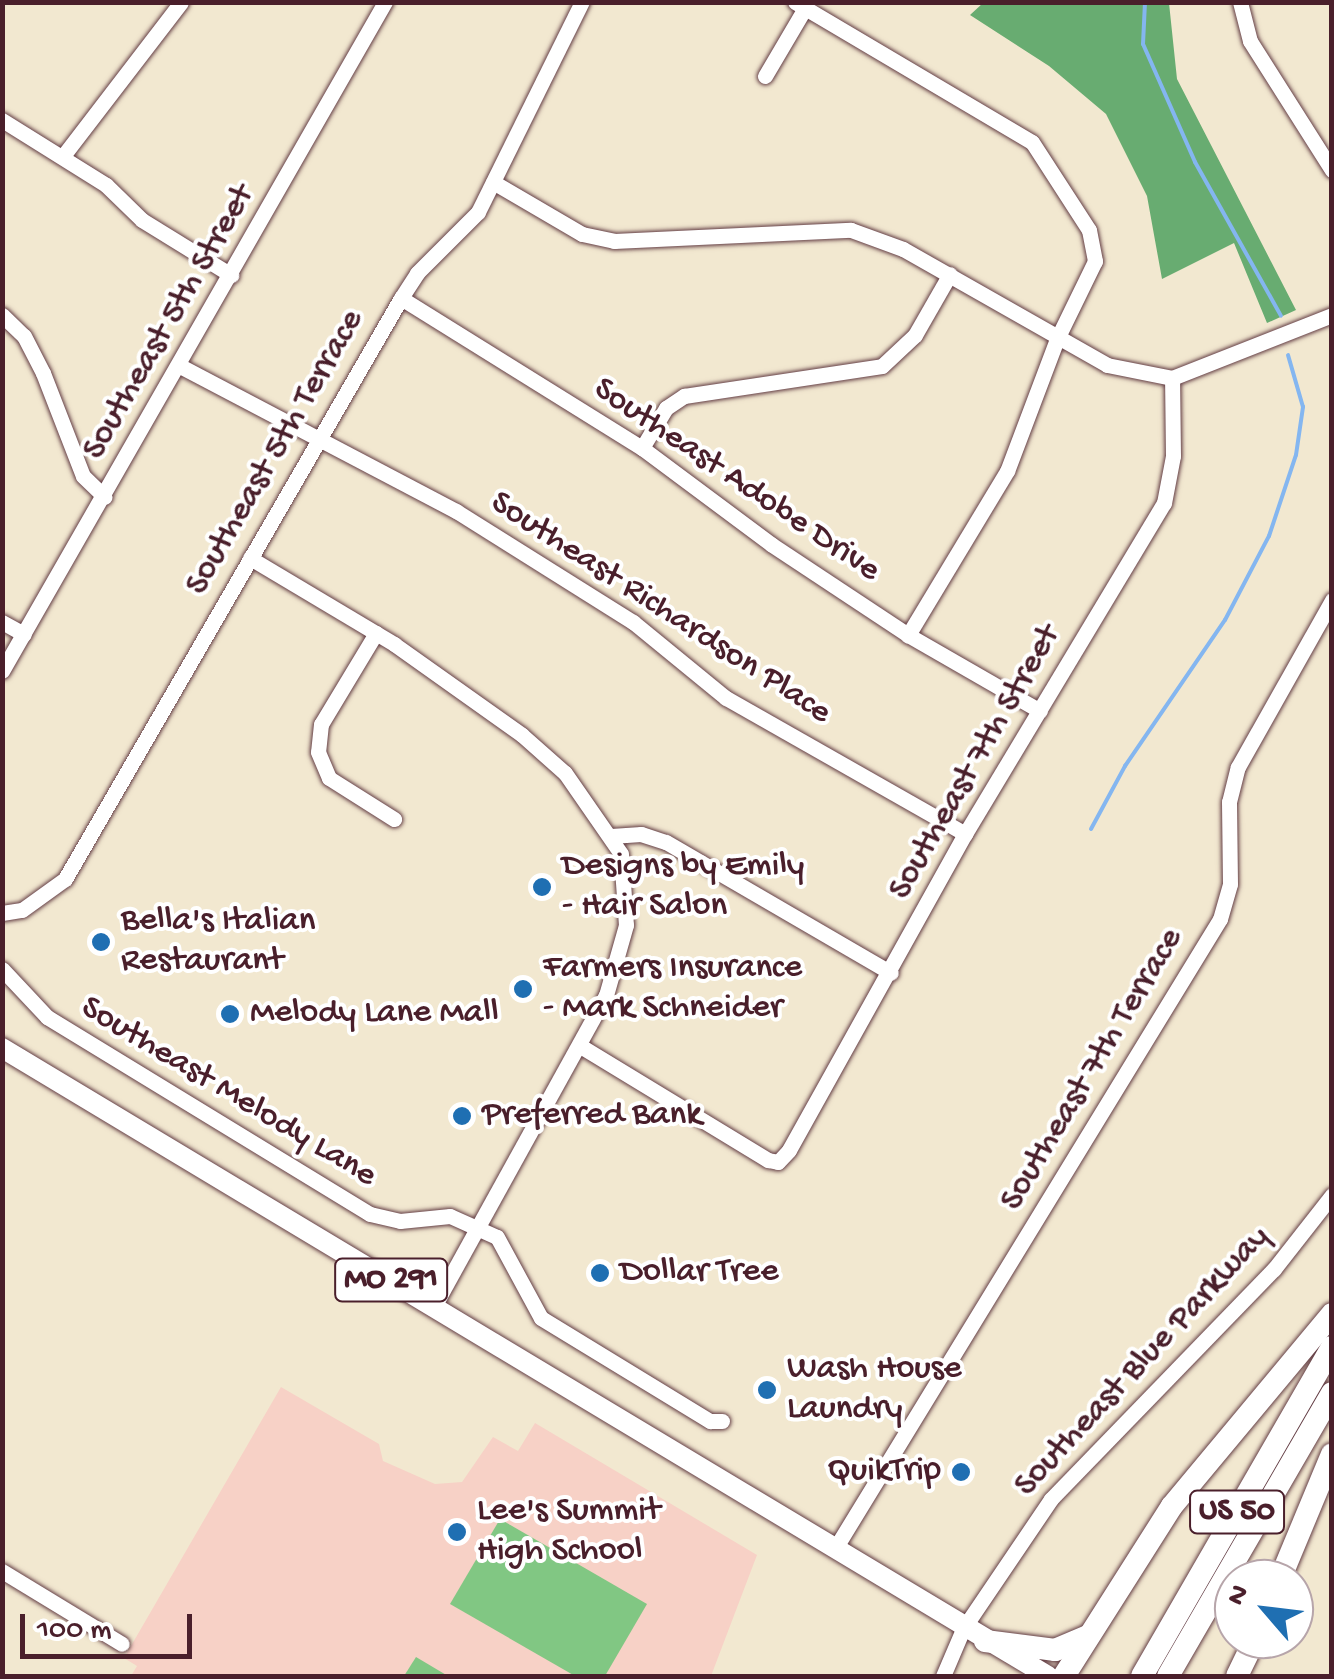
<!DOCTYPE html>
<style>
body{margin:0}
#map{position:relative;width:1334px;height:1679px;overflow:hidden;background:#f2e8d0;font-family:"Gochi Hand",sans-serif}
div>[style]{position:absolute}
.built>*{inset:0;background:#f7d1c6}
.green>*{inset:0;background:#81c783}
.forest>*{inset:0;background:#68ac71}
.stream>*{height:4px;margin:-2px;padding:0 2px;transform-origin:2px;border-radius:2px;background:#84b6f0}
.roads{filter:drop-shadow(0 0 2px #633d44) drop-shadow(0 0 2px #633d44)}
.minor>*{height:15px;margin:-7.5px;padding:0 7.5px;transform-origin:7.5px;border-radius:7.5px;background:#fff}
.major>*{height:20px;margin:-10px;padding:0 10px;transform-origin:10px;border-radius:10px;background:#fff}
.highway>*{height:22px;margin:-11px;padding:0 11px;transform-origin:11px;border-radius:11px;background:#fff}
.dots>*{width:28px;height:28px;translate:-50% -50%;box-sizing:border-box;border:5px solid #fff;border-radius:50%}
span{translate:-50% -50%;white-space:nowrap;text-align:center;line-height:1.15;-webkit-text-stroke:8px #fff;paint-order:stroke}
.shield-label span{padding:2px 8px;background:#fff;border:2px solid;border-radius:8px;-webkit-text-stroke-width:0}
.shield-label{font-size:32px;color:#4a1f2b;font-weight:700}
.street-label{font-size:35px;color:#4a1f2b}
.poi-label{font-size:35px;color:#4a1f2b}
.left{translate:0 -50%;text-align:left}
.right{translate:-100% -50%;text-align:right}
.frame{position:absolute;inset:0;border:5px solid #4a1f2b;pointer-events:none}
.north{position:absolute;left:1214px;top:1559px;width:100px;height:100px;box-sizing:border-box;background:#fff;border:2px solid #b7a5aa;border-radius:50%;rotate:298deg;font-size:28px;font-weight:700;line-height:40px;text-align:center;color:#4a1f2b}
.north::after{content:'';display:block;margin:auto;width:35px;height:45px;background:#1f6fb2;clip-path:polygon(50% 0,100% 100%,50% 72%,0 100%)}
.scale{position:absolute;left:20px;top:1614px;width:172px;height:45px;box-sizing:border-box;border:5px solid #4a1f2b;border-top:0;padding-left:12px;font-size:30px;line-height:35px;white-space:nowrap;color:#4a1f2b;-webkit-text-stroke:8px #fff;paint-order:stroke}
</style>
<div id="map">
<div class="built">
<i style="clip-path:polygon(281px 1387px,379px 1444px,383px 1461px,435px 1484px,462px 1482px,493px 1437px,518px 1451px,535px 1423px,757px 1555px,711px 1676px,131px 1676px,137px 1666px,124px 1658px)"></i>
</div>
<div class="green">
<i style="clip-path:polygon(500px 1519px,647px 1604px,605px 1676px,575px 1676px,450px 1604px)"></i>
<i style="clip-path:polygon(416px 1657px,448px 1676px,404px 1676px)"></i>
</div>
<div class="forest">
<i style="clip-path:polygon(983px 3px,1169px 3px,1177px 79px,1296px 310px,1267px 323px,1234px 243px,1162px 279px,1147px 196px,1106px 114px,1049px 66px,970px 15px)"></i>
</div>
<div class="stream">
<i style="left:1145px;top:2px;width:42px;rotate:92.7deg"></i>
<i style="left:1143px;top:44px;width:129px;rotate:66.2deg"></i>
<i style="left:1195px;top:162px;width:176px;rotate:60.8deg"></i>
<i style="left:1091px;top:829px;width:72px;rotate:-61.6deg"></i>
<i style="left:1125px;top:766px;width:177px;rotate:-55.6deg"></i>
<i style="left:1225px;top:620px;width:95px;rotate:-62.4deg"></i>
<i style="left:1269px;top:536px;width:85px;rotate:-71.6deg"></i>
<i style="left:1296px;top:455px;width:49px;rotate:-81.7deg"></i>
<i style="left:1303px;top:407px;width:54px;rotate:-106.1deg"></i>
</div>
<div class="roads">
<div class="minor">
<i style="left:795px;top:2px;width:275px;rotate:30.6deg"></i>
<i style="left:1032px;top:142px;width:105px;rotate:57.1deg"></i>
<i style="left:1089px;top:230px;width:32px;rotate:79deg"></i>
<i style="left:1095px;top:261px;width:87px;rotate:116deg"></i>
<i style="left:1057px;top:339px;width:141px;rotate:110.7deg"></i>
<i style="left:1007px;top:471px;width:192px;rotate:121.1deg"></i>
<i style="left:1240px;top:2px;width:40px;rotate:75.6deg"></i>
<i style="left:1250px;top:41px;width:153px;rotate:57.6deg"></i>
<i style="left:765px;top:76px;width:79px;rotate:-59.5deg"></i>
<i style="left:2px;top:120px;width:123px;rotate:32deg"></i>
<i style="left:106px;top:185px;width:50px;rotate:44.2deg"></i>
<i style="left:142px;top:220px;width:105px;rotate:31.7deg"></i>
<i style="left:63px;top:156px;width:194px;rotate:-52.5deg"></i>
<i style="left:493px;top:182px;width:103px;rotate:30.3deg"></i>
<i style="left:582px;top:234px;width:33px;rotate:12deg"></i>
<i style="left:614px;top:241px;width:237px;rotate:-2.7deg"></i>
<i style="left:851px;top:230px;width:55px;rotate:20.1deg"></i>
<i style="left:903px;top:249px;width:235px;rotate:29.6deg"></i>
<i style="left:1107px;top:365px;width:66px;rotate:11.3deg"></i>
<i style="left:1172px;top:378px;width:172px;rotate:-21.5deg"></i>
<i style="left:401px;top:298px;width:284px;rotate:31.9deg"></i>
<i style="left:642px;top:448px;width:162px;rotate:36.7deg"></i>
<i style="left:772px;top:545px;width:163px;rotate:33.5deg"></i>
<i style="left:908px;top:635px;width:152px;rotate:29.9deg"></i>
<i style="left:2px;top:315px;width:30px;rotate:44deg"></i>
<i style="left:24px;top:336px;width:42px;rotate:62.8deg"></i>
<i style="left:43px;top:373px;width:110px;rotate:68.8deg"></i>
<i style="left:83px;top:476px;width:30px;rotate:44deg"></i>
<i style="left:180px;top:366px;width:312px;rotate:27.7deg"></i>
<i style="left:456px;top:511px;width:209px;rotate:32.1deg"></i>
<i style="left:633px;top:622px;width:120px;rotate:39.3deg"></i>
<i style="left:726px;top:698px;width:275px;rotate:29.6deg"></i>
<i style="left:642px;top:448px;width:47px;rotate:-59deg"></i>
<i style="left:666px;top:408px;width:22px;rotate:-34deg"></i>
<i style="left:684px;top:396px;width:200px;rotate:-8.6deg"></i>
<i style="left:882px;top:366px;width:45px;rotate:-43.2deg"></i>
<i style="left:915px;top:335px;width:70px;rotate:-60.2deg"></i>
<i style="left:250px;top:558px;width:168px;rotate:30.8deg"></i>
<i style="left:394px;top:644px;width:157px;rotate:35.4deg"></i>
<i style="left:522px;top:735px;width:57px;rotate:41.5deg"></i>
<i style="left:565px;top:773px;width:98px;rotate:55.3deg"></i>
<i style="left:621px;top:854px;width:71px;rotate:86deg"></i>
<i style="left:626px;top:925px;width:73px;rotate:105.9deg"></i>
<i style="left:606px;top:995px;width:354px;rotate:118.9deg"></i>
<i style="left:2px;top:622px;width:25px;rotate:29deg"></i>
<i style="left:376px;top:633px;width:106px;rotate:121.1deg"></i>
<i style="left:321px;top:724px;width:28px;rotate:96deg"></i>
<i style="left:318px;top:752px;width:28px;rotate:67deg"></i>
<i style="left:329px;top:778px;width:77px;rotate:32.2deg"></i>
<i style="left:2px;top:671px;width:771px;rotate:-60.21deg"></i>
<i style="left:611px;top:836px;width:30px;rotate:-4deg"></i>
<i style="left:641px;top:834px;width:26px;rotate:18deg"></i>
<i style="left:666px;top:842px;width:260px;rotate:30.2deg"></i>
<i style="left:2px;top:913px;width:20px;rotate:-9deg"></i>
<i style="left:22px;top:910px;width:53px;rotate:-35.8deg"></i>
<i style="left:65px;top:879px;width:671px;rotate:-59.96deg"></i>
<i style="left:401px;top:298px;width:30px;rotate:-57deg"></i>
<i style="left:417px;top:273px;width:86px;rotate:-45deg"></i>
<i style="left:478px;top:212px;width:234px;rotate:-63.7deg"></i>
<i style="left:2px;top:969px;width:66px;rotate:46.8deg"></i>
<i style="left:47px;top:1017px;width:378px;rotate:31.4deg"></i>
<i style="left:370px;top:1214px;width:31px;rotate:13deg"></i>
<i style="left:400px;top:1221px;width:50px;rotate:-5.7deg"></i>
<i style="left:450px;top:1216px;width:51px;rotate:24.1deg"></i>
<i style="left:497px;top:1237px;width:92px;rotate:61.5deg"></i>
<i style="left:541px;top:1318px;width:198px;rotate:31.4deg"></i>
<i style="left:710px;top:1421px;width:12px"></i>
<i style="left:582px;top:1047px;width:218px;rotate:31.3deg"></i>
<i style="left:768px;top:1160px;width:10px;rotate:11deg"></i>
<i style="left:778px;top:1162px;width:16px;rotate:-47deg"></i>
<i style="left:789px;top:1150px;width:362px;rotate:-60.9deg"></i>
<i style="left:965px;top:834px;width:386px;rotate:-59deg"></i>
<i style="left:1164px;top:503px;width:48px;rotate:-79.2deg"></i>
<i style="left:1173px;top:456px;width:78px;rotate:-90.7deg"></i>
<i style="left:836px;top:1547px;width:736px;rotate:-58.56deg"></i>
<i style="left:1220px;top:919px;width:36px;rotate:-74deg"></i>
<i style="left:1230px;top:884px;width:82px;rotate:-90.7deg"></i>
<i style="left:1229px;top:802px;width:36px;rotate:-76deg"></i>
<i style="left:1238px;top:767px;width:192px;rotate:-60.6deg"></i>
<i style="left:2px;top:1571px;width:140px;rotate:31.3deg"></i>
<i style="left:943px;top:1676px;width:51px;rotate:-66.9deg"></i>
<i style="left:963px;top:1629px;width:157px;rotate:-55.9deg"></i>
<i style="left:1051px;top:1499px;width:320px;rotate:-45.9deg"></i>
<i style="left:1274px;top:1269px;width:94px;rotate:-51.9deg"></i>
</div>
<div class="major">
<i style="left:2px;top:1048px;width:1220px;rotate:30.98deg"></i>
</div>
<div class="highway">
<i style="left:1280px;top:1579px;width:135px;rotate:-67.4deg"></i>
<i style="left:985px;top:1641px;width:71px;rotate:7.3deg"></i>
<i style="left:1055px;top:1650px;width:36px;rotate:-23deg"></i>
<i style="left:1064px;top:1676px;width:201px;rotate:-57.6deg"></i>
<i style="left:1172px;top:1506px;width:250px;rotate:-50.2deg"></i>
<i style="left:1142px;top:1676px;width:380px;rotate:-60deg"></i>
<i style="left:1168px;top:1676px;width:327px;rotate:-59.9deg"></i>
<i style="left:1237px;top:1676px;width:41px;rotate:-64.1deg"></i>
</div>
</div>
<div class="dots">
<i style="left:542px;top:887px;background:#1f6fb2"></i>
<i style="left:101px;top:942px;background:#1f6fb2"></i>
<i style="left:523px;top:989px;background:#1f6fb2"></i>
<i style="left:230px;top:1014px;background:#1f6fb2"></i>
<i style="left:462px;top:1116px;background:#1f6fb2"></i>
<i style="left:600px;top:1273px;background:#1f6fb2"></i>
<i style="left:767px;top:1390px;background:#1f6fb2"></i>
<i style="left:961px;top:1472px;background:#1f6fb2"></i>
<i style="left:457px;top:1532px;background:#1f6fb2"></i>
</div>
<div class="shield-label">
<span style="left:391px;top:1280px">MO 291</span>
<span style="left:1237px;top:1512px">US 50</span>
</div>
<div class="street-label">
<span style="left:170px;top:323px;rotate:-60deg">Southeast 5th Street</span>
<span style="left:276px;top:453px;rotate:-60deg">Southeast 5th Terrace</span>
<span style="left:736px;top:481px;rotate:34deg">Southeast Adobe Drive</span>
<span style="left:660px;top:609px;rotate:33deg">Southeast Richardson Place</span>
<span style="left:976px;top:763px;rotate:-60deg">Southeast 7th Street</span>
<span style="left:1093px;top:1070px;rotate:-59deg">Southeast 7th Terrace</span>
<span style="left:228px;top:1093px;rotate:31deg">Southeast Melody Lane</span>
<span style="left:1143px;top:1362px;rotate:-47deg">Southeast Blue Parkway</span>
</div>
<div class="poi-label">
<span class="left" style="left:562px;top:887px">Designs by Emily<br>- Hair Salon</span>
<span class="left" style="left:121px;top:942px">Bella's Italian<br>Restaurant</span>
<span class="left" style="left:543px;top:989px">Farmers Insurance<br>- Mark Schneider</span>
<span class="left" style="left:250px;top:1014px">Melody Lane Mall</span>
<span class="left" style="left:482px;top:1116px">Preferred Bank</span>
<span class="left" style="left:620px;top:1273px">Dollar Tree</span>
<span class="left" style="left:787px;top:1390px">Wash House<br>Laundry</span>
<span class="right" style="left:941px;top:1472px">QuikTrip</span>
<span class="left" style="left:477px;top:1532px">Lee's Summit<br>High School</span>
</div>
<div class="frame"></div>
<div class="north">N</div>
<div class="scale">100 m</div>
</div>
